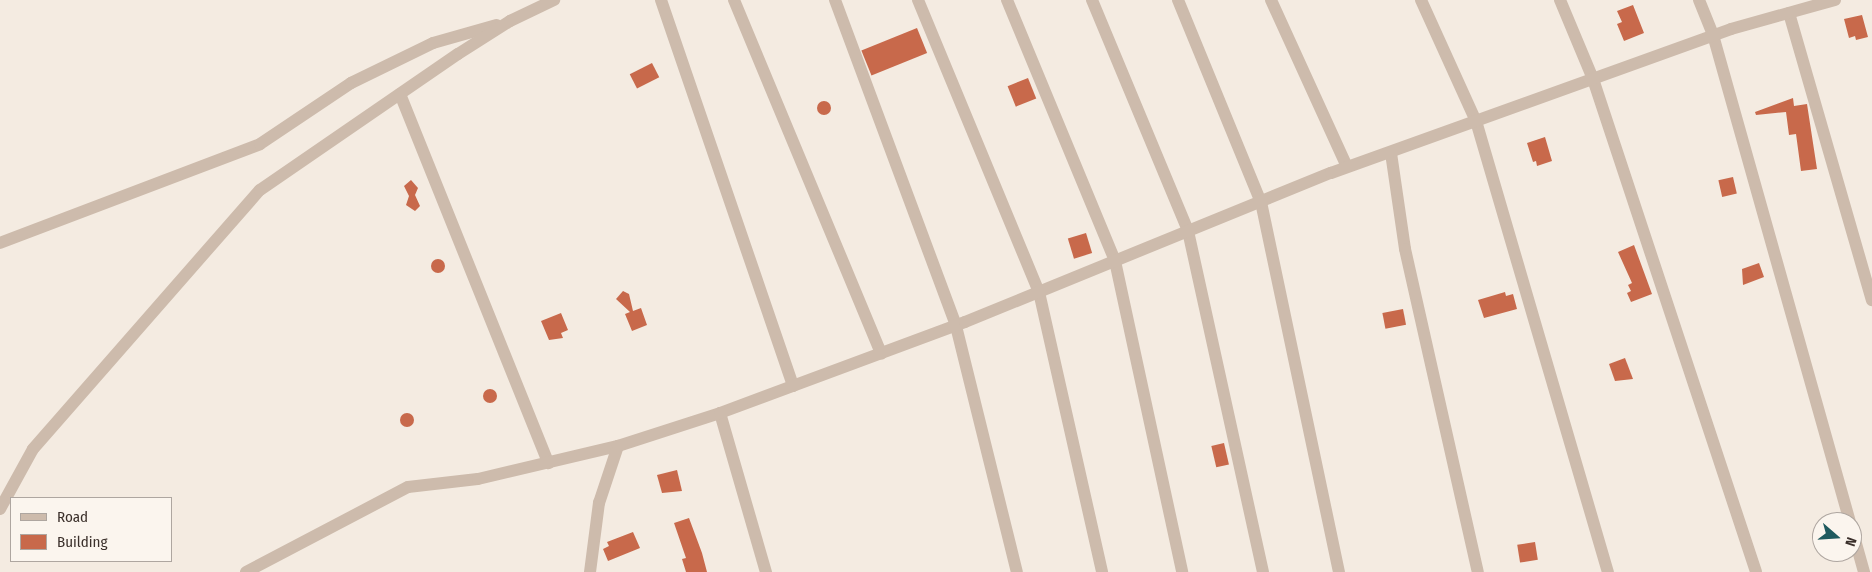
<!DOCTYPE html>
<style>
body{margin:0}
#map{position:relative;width:1872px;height:572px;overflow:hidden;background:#f4ebe1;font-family:"Fira Sans Condensed",sans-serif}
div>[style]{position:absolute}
.building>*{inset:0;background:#c8694b;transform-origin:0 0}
.round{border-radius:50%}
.street>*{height:12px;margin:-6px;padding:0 6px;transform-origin:6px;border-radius:6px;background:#cdbbac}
span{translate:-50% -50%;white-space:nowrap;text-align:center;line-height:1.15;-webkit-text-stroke:5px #fbf5ee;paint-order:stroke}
.legend{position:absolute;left:10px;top:497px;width:162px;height:65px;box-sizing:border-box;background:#fbf5ee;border:1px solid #aea6a0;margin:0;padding:6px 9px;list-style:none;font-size:15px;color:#3b302b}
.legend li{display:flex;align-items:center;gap:10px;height:25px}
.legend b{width:25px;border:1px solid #aea6a0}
.north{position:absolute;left:1812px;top:512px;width:50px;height:50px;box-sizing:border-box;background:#fbf5ee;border:1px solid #aea6a0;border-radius:50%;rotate:109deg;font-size:14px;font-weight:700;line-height:20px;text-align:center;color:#3b302b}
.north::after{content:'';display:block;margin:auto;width:18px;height:22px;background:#1f5a5e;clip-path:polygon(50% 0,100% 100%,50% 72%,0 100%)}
</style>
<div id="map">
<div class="building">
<i style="clip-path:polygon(1633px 5px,1644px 33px,1624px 41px,1617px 24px,1622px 22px,1617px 11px)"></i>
<i style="clip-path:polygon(1862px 15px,1868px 37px,1856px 40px,1855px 36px,1849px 38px,1844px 19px)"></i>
<i style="left:917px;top:28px;width:27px;height:60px;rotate:68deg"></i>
<i style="left:652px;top:63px;width:16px;height:25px;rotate:63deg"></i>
<i style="left:1028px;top:78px;width:22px;height:22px;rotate:68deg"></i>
<i style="clip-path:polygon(1793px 98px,1794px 106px,1807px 104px,1817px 169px,1801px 171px,1796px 134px,1789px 135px,1786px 112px,1756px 115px,1755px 112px)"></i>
<i class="round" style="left:817px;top:101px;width:14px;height:14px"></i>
<i style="clip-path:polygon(1545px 137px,1552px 161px,1537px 166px,1536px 161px,1533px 162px,1527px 143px)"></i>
<i style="left:1733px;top:177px;width:17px;height:15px;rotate:77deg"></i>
<i style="clip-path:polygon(411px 180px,418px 188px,415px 195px,420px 206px,415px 211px,406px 205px,409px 196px,404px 186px)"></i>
<i style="left:1086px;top:233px;width:21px;height:19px;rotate:73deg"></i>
<i style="clip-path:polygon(1634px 245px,1652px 294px,1631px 302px,1627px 293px,1631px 291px,1628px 285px,1632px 283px,1618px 252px)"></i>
<i class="round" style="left:431px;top:259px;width:14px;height:14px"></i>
<i style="clip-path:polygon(1759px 263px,1764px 277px,1743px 285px,1742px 269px)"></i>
<i style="clip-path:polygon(623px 291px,629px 294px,633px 311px,641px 308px,647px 325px,632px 331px,625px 314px,630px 312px,616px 299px)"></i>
<i style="clip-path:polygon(1505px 292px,1506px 296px,1513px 294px,1517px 309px,1484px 318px,1478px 300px)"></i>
<i style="left:1403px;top:309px;width:16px;height:21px;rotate:79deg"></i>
<i style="clip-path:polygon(561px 313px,568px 330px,561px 333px,563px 338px,549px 340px,541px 321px)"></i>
<i style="clip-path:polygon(1625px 358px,1633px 379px,1615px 381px,1609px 364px)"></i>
<i class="round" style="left:483px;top:389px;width:14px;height:14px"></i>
<i class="round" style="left:400px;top:413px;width:14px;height:14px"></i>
<i style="left:1224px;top:443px;width:22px;height:13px;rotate:77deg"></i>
<i style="clip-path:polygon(677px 470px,682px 491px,662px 493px,657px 475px)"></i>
<i style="clip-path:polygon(689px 518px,702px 553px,707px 572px,686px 572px,682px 559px,686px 558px,674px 523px)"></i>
<i style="clip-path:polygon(633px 532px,640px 548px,608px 561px,603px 549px,609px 546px,607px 542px)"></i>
<i style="left:1535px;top:542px;width:18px;height:18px;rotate:81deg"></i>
</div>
<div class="street">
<i style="left:661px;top:0;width:408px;rotate:71.1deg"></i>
<i style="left:734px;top:0;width:383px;rotate:67.4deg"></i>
<i style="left:835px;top:0;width:348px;rotate:69.6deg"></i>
<i style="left:956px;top:326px;width:253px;rotate:76.1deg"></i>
<i style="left:918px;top:0;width:316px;rotate:67.5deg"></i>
<i style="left:1039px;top:292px;width:287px;rotate:77.3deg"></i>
<i style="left:1007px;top:0;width:282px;rotate:67.5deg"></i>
<i style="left:1115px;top:261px;width:318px;rotate:77.8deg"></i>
<i style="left:1092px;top:0;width:250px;rotate:67.4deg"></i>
<i style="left:1188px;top:231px;width:349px;rotate:77.6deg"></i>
<i style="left:1178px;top:0;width:218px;rotate:67.7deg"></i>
<i style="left:1261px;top:202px;width:378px;rotate:78.1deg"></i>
<i style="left:1271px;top:0;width:183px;rotate:65.5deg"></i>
<i style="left:1421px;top:0;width:133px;rotate:65.6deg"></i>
<i style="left:1476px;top:121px;width:470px;rotate:73.7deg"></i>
<i style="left:1560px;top:0;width:86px;rotate:67.3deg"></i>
<i style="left:1593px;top:79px;width:519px;rotate:71.7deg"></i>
<i style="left:1699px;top:0;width:38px;rotate:68deg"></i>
<i style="left:1713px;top:35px;width:506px;rotate:74.29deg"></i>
<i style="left:1789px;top:13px;width:299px;rotate:73.9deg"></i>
<i style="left:400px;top:94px;width:398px;rotate:68.1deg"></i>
<i style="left:1391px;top:153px;width:97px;rotate:81.7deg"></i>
<i style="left:1405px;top:249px;width:331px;rotate:77.3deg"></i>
<i style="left:0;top:243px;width:278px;rotate:-20.8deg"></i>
<i style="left:260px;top:144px;width:110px;rotate:-33.8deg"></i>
<i style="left:351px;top:83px;width:91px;rotate:-26deg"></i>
<i style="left:433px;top:43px;width:66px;rotate:-15.9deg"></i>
<i style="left:720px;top:413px;width:166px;rotate:73.9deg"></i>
<i style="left:0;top:509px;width:68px;rotate:-61.2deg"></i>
<i style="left:33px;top:449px;width:344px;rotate:-48.8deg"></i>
<i style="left:260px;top:190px;width:240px;rotate:-34.5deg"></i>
<i style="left:458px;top:54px;width:62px;rotate:-32.4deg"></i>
<i style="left:510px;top:21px;width:49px;rotate:-25.5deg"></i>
<i style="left:1852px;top:529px;width:45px;rotate:74.4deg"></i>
<i style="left:246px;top:572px;width:183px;rotate:-27.7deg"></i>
<i style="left:408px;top:487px;width:70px;rotate:-6.5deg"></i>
<i style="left:478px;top:479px;width:144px;rotate:-13.3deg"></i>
<i style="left:590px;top:572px;width:70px;rotate:-82.6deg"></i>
<i style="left:599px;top:503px;width:60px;rotate:-71.6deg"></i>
<i style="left:618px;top:446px;width:107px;rotate:-17.9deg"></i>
<i style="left:720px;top:413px;width:261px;rotate:-20.4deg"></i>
<i style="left:965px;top:322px;width:395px;rotate:-22.2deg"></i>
<i style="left:1331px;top:173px;width:425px;rotate:-19.8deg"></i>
<i style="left:1731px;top:29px;width:108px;rotate:-15.6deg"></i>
</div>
<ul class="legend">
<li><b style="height:6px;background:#cdbbac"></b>Road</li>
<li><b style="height:14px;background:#c8694b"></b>Building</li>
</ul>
<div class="north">N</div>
</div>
